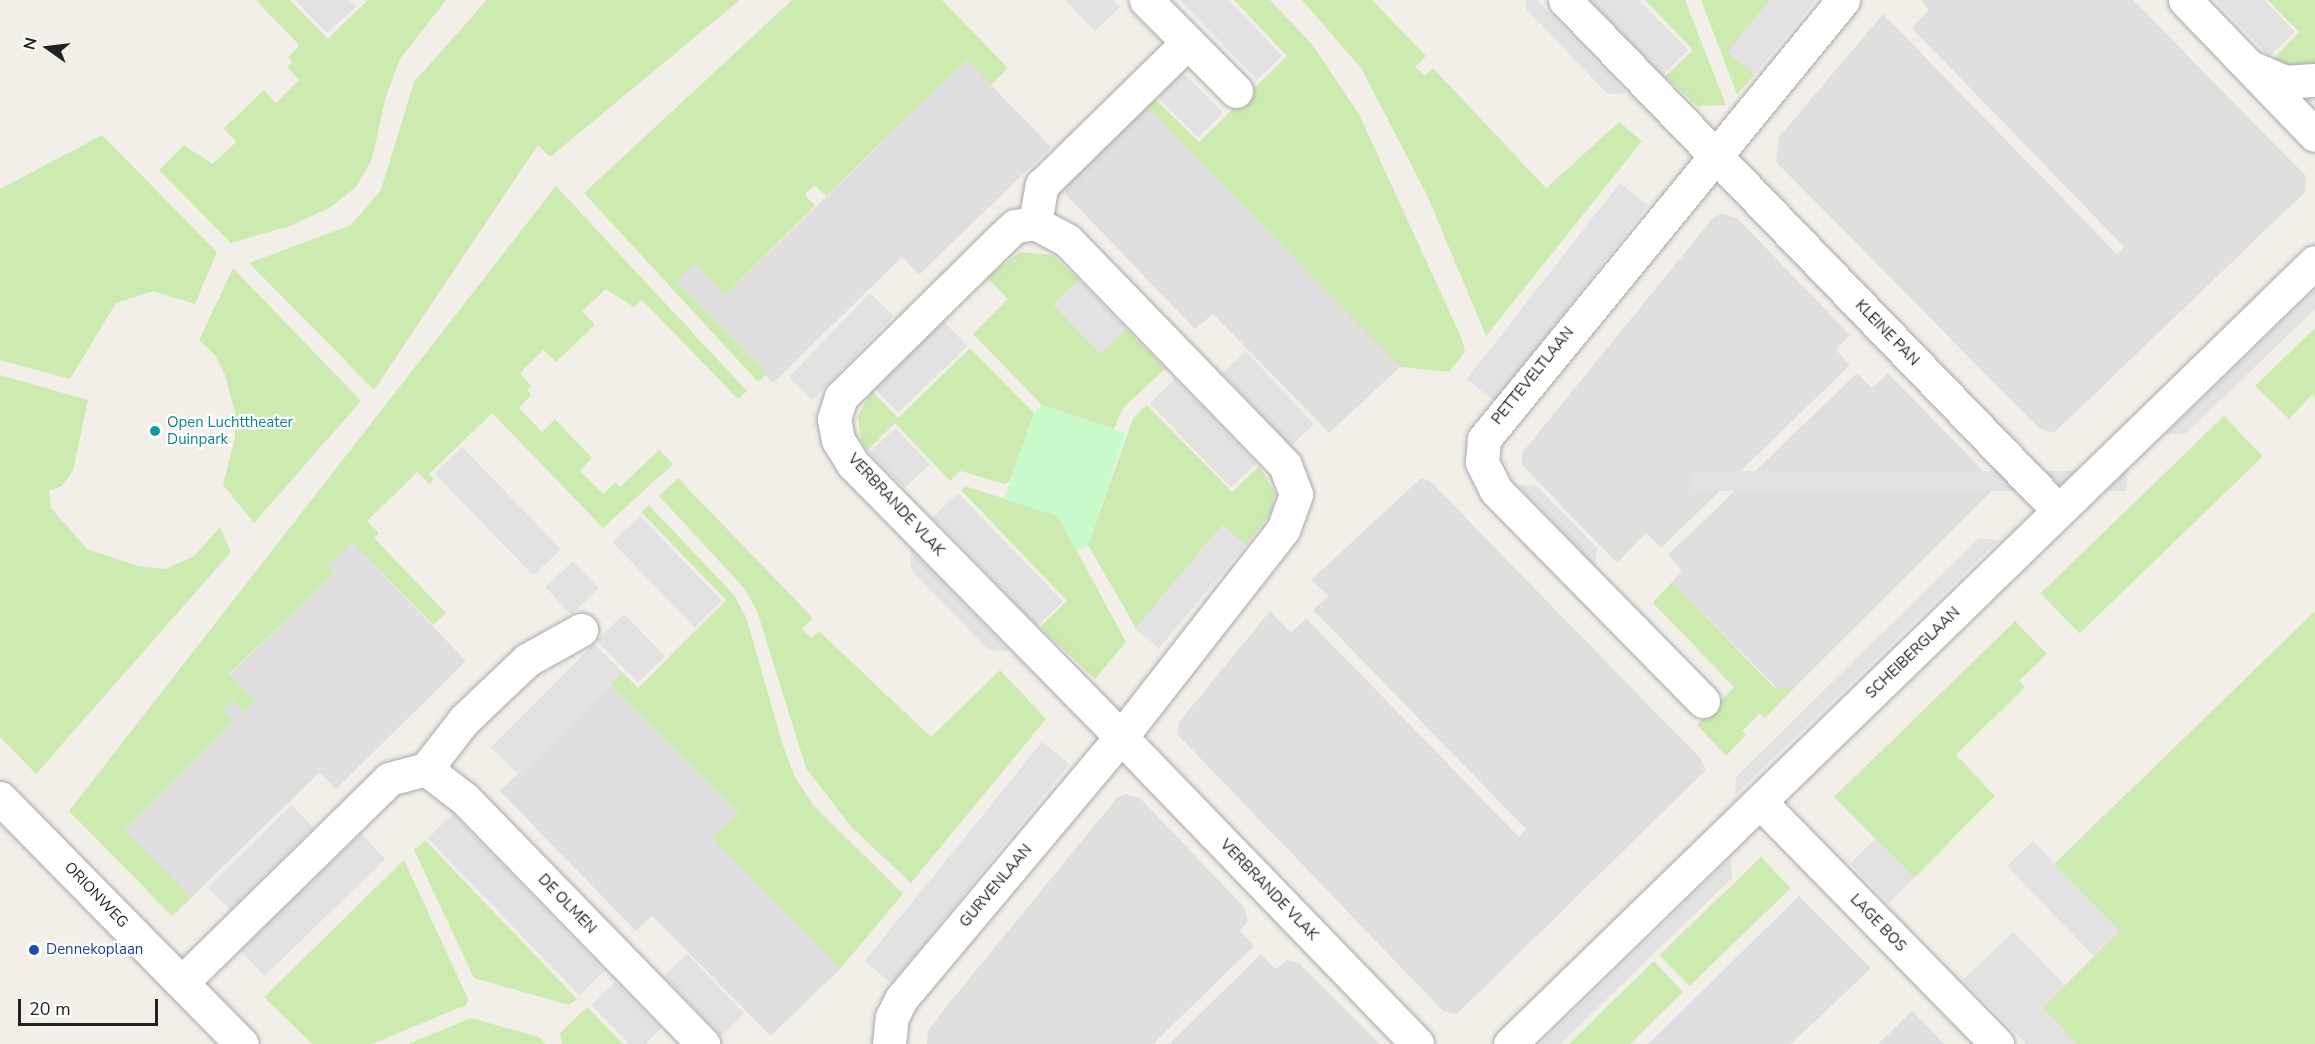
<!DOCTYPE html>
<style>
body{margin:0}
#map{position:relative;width:2315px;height:1044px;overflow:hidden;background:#f2efe9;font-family:"Nunito Sans",sans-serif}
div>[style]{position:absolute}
.residential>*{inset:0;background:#e0dfdf}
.grass>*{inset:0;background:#cdebb0;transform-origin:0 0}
.park>*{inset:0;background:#c8facc}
.parking>*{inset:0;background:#e2e2e2;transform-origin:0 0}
.roads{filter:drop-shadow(0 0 2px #a9a9a9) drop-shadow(0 0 2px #a9a9a9)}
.minor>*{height:33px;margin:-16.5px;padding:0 16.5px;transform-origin:16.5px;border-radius:16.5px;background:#fff}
.dots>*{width:16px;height:16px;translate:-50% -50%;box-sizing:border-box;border:3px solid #fff;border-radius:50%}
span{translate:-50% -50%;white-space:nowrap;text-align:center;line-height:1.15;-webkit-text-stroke:4.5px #fff;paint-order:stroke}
.street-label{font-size:15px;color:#222}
.culture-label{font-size:15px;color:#0d838f}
.left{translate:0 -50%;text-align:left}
.transit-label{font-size:15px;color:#164399}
.north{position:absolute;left:18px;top:18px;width:60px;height:60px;-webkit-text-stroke:4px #fff;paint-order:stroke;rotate:284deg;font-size:16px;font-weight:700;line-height:24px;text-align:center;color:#222}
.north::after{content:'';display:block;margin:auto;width:21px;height:27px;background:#222;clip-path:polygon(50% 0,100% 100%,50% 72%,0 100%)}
.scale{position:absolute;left:18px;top:999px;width:140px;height:27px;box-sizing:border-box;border:3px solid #222;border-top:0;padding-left:8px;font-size:18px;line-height:21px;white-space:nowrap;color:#222;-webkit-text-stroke:4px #fff;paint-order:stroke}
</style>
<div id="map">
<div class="residential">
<i style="clip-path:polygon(1921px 0,2133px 0,2306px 176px,2305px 192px,2054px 433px,2039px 428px,1776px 162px,1779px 137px,1883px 14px,2117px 254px,2124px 247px,1912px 28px,1929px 10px)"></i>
<i style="clip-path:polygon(967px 60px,1051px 147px,919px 275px,902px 257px,773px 383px,675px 282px,695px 263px,725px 295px)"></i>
<i style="clip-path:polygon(1146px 106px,1400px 367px,1329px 433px,1213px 314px,1195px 329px,1066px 195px,1064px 187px)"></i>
<i style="clip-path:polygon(1722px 213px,1737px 218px,1850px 335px,1836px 350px,1850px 365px,1661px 548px,1646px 533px,1617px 563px,1522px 465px,1522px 453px,1713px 218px)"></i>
<i style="clip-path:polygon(1857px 373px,1872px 388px,1888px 373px,1990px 478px,1993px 490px,1794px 688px,1779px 690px,1672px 582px,1682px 571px,1668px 555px)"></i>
<i style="clip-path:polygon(1421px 478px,1430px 481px,1701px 759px,1706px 770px,1457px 1014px,1443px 1011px,1177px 734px,1179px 722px,1270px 611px,1291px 633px,1306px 618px,1519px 837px,1526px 829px,1313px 610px,1329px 596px,1311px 580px)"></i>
<i style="clip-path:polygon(352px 542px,466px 661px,336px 789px,320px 772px,191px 898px,123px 829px,234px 721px,223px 710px,233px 700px,254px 701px,229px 675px,334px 574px,327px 566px)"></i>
<i style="clip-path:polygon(611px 684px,739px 813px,712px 838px,840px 969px,771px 1036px,652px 916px,636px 931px,500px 791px)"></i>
<i style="clip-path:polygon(1126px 794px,1140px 798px,1244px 907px,1248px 921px,1240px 931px,1254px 946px,1153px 1044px,927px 1044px,928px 1031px,950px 1002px,1117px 798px)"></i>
<i style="clip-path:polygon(1799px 896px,1871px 968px,1791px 1044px,1648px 1044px)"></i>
<i style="clip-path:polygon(1261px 954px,1276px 969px,1288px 960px,1299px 963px,1380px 1044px,1169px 1044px)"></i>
<i style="clip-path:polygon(1912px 1011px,1944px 1044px,1878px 1044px)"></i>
</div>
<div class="grass">
<i style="clip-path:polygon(256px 0,290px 0,328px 39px,368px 0,446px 0,400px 59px,386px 96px,372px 159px,356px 187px,331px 207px,290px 226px,231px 243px,159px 170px,184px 145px,212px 164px,236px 142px,224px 128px,264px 90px,276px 103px,299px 80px,287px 67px,292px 62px,288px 57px,299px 45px)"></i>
<i style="clip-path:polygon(487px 0,740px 0,550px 157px,538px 145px,374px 390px,249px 263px,351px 225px,381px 190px,414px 82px)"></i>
<i style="clip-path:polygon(792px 0,942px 0,1008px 68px,991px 85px,967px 60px,826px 196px,814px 185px,805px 195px,815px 206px,725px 295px,695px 263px,676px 282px,767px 374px,758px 382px,584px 193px)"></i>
<i style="clip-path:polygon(1234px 0,1270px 0,1312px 44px,1359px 114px,1462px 339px,1465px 352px,1449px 372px,1400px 367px,1146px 106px,1154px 98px,1199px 142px,1287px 56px)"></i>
<i style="clip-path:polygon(1302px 0,1372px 0,1426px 56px,1415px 67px,1425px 76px,1433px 68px,1546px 188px,1619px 122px,1642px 141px,1486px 336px,1427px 195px,1361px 68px)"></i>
<i style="clip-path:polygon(1645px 0,1685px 0,1726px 105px,1697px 106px,1665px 76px,1693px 50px)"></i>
<i style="clip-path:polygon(1701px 0,1770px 0,1728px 52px,1755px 74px,1737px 95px)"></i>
<i style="clip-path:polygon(2268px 0,2315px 0,2315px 64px,2285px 65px,2273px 59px,2299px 32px)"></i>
<i style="clip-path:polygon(102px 135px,217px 252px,195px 304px,153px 291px,116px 303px,70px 379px,0 360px,0 189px)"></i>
<i style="clip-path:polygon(556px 186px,747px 391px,738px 399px,642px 300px,634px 307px,606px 289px,582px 311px,595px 325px,556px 362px,543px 350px,520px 373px,531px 386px,527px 390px,531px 395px,519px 408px,542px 432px,555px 419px,592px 458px,580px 471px,603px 494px,616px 482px,620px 487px,659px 450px,673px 464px,603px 528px,492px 413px,429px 474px,434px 479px,430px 484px,417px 472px,367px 521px,379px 533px,374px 538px,446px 613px,433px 625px,352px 542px,327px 566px,334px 574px,229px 674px,255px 701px,244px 712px,233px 700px,223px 710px,234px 721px,124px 829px,191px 898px,172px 916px,69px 811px)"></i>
<i style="clip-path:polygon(1020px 252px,1052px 255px,1079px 280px,1054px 305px,1100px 353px,1126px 329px,1165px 369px,1124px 407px,1114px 429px,1042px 405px,973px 334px,1008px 299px,987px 278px)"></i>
<i style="clip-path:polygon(233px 268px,361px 401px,254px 523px,223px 485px,235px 437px,235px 413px,225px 375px,215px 355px,199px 340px)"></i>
<i style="clip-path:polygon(2315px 328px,2315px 398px,2312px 395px,2289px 419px,2255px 386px)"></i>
<i style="clip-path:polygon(970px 348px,1034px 413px,1010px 481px,1004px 484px,961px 471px,950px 481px,895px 423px,868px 450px,861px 441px,858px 416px,872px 391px,898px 418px)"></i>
<i style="clip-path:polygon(0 375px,88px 400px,73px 471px,62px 486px,49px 491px,51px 508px,87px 549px,138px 566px,165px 569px,194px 556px,220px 527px,231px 552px,36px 774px,0 737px)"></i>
<i style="clip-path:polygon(1147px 405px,1232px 492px,1259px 466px,1275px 492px,1271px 513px,1246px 545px,1222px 526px,1137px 630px,1088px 545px,1133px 418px)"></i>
<i style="left:2224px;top:416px;width:56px;height:255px;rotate:46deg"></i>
<i style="clip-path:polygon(678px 478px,813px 618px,802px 629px,811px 638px,819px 631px,931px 737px,1000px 670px,1046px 719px,911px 883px,852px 828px,806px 768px,757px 611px,744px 588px,659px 496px)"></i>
<i style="clip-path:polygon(965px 486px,1058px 516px,1126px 642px,1095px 679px,1040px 627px,1067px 601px,961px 490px)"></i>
<i style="clip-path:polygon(649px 505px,734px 595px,746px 617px,782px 742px,794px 775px,813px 805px,903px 894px,840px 969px,712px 838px,739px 813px,611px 684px,622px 672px,638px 688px,726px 600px,641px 512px)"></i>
<i style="clip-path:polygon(1672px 582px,1774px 687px,1794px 688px,1765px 718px,1760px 713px,1742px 731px,1746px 735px,1726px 756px,1697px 725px,1734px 687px,1653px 603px)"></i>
<i style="clip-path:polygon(2315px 611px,2315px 1044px,2076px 1044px,2042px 1008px,2119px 931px,2054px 864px)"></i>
<i style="clip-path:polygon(2015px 621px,2047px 654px,2019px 681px,2025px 687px,1956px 755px,1995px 796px,1914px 878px,1834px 797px)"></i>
<i style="clip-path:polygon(425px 840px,577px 999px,569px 1005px,474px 978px,414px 850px)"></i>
<i style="left:1761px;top:857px;width:43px;height:141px;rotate:46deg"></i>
<i style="clip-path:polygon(404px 860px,468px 999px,466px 1005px,372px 1044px,312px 1044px,264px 997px)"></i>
<i style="clip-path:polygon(1654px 961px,1683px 992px,1630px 1044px,1569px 1044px)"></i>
<i style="clip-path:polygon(587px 1007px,623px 1044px,562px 1044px,560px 1033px)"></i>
<i style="clip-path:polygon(471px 1018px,539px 1037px,545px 1044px,408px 1044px)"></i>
</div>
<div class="park">
<i style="clip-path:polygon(1042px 405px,1126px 433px,1088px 545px,1077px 551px,1058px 516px,1004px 499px,1034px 413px)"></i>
</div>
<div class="parking">
<i style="clip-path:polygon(295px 0,349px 0,356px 7px,327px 33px)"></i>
<i style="clip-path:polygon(1065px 0,1113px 0,1120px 7px,1095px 31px)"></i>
<i style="clip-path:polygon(1180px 0,1229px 0,1282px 56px,1257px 80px)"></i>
<i style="clip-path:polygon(1526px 0,1537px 0,1627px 93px,1608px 94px,1526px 9px)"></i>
<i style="clip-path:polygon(1591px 0,1639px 0,1688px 50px,1663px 75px)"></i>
<i style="clip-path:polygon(1770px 0,1816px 0,1755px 74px,1727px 52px)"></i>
<i style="clip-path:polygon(2215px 0,2264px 0,2295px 32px,2269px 56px)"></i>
<i style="left:1182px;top:72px;width:58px;height:35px;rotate:45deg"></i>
<i style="left:1620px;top:183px;width:36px;height:249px;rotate:38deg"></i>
<i style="left:1079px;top:280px;width:68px;height:36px;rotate:46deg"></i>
<i style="clip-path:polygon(2315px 290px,2315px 309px,2185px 434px,2166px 434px)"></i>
<i style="left:870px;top:293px;width:33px;height:117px;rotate:44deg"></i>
<i style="left:943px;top:321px;width:35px;height:96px;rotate:46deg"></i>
<i style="left:1246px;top:351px;width:100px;height:32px;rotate:47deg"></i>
<i style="left:1175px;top:379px;width:117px;height:35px;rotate:46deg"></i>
<i style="left:895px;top:428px;width:50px;height:35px;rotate:46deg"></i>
<i style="left:462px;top:447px;width:142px;height:38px;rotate:46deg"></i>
<i style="left:2127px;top:471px;width:20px;height:435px;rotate:90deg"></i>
<i style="clip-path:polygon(1518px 485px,1537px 486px,1597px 548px,1595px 566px)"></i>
<i style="left:958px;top:493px;width:151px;height:35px;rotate:46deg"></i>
<i style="left:640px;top:516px;width:118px;height:38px;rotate:46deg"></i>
<i style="left:1222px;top:525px;width:31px;height:135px;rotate:40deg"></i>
<i style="clip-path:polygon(1979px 538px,1999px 540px,1735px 795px,1736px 777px)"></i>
<i style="clip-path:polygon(911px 549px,1009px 651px,989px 650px,911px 570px)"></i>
<i style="left:573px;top:561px;width:38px;height:38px;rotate:47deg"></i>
<i style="left:624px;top:614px;width:59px;height:38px;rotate:46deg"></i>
<i style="left:594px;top:644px;width:40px;height:146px;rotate:45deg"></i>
<i style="left:1042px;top:742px;width:35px;height:282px;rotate:39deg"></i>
<i style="left:291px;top:805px;width:31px;height:117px;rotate:45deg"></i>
<i style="left:453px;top:814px;width:218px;height:35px;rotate:46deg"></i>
<i style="left:361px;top:834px;width:35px;height:168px;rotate:46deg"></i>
<i style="left:1875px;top:839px;width:55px;height:35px;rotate:45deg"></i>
<i style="left:2033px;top:841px;width:124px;height:36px;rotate:46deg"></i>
<i style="clip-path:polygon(1731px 858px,1732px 878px,1560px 1044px,1540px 1044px)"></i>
<i style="clip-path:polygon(2013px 932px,2065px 985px,2042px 1008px,2076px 1044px,2026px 1044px,1963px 980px)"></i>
<i style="left:687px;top:954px;width:82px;height:32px;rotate:46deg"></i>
<i style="clip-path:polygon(615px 982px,661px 1028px,646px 1044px,629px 1044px,591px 1005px)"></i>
</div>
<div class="roads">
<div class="minor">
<i style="left:1146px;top:0;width:128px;rotate:45.3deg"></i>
<i style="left:1565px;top:0;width:709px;rotate:45.97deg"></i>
<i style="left:2185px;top:0;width:187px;rotate:46.1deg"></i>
<i style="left:2255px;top:69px;width:33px;rotate:23deg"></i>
<i style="left:2285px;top:82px;width:30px;rotate:-4deg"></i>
<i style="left:1035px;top:223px;width:39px;rotate:-80deg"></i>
<i style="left:1042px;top:185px;width:204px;rotate:-44.4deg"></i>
<i style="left:1703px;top:701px;width:296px;rotate:-134.5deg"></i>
<i style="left:1496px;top:490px;width:31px;rotate:-117deg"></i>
<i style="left:1482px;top:462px;width:23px;rotate:-85deg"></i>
<i style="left:1484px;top:439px;width:567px;rotate:-50.72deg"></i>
<i style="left:426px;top:769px;width:62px;rotate:-52.2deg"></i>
<i style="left:464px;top:720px;width:87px;rotate:-43.6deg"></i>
<i style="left:527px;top:660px;width:62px;rotate:-29.1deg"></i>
<i style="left:0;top:798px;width:345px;rotate:45.5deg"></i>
<i style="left:1760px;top:802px;width:339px;rotate:45.6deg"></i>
<i style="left:182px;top:982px;width:290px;rotate:-44.4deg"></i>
<i style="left:389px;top:779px;width:38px;rotate:-15deg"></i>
<i style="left:426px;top:769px;width:49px;rotate:37.6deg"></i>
<i style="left:465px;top:799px;width:342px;rotate:45.8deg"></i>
<i style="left:889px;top:1044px;width:27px;rotate:-84deg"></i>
<i style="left:892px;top:1017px;width:20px;rotate:-63deg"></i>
<i style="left:901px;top:999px;width:342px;rotate:-50deg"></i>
<i style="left:1121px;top:737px;width:263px;rotate:-52deg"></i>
<i style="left:1283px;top:530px;width:38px;rotate:-70deg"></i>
<i style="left:1296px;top:494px;width:31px;rotate:-111deg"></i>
<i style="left:1285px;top:465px;width:313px;rotate:-134.1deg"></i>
<i style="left:1067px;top:240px;width:36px;rotate:-152deg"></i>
<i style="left:1035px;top:223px;width:20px;rotate:171deg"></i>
<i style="left:1015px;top:226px;width:23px;rotate:137deg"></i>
<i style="left:998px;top:242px;width:221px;rotate:135.4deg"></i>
<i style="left:841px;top:397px;width:23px;rotate:108deg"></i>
<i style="left:834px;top:419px;width:21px;rotate:79deg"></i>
<i style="left:838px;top:440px;width:28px;rotate:58deg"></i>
<i style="left:853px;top:464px;width:383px;rotate:45.5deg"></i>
<i style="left:1121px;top:737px;width:426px;rotate:46deg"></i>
<i style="left:1510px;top:1044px;width:1122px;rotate:-44.17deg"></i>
</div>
</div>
<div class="dots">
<i style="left:155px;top:431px;background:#0f9aa8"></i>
<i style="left:34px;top:950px;background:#1a4fb4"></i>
</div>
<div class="street-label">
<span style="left:1887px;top:333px;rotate:46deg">KLEINE PAN</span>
<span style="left:1533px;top:376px;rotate:-51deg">PETTEVELTLAAN</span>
<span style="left:896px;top:505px;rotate:47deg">VERBRANDE VLAK</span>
<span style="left:1913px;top:653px;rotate:-44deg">SCHEIBERGLAAN</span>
<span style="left:996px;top:886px;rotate:-50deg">GURVENLAAN</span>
<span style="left:1269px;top:890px;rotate:46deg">VERBRANDE VLAK</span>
<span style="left:96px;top:895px;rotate:46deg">ORIONWEG</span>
<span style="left:567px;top:904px;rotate:46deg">DE OLMEN</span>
<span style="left:1878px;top:923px;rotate:46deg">LAGE BOS</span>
</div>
<div class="culture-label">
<span class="left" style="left:167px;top:431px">Open Luchttheater<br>Duinpark</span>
</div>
<div class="transit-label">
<span class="left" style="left:46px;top:950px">Dennekoplaan</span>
</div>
<div class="north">N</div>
<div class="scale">20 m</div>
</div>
